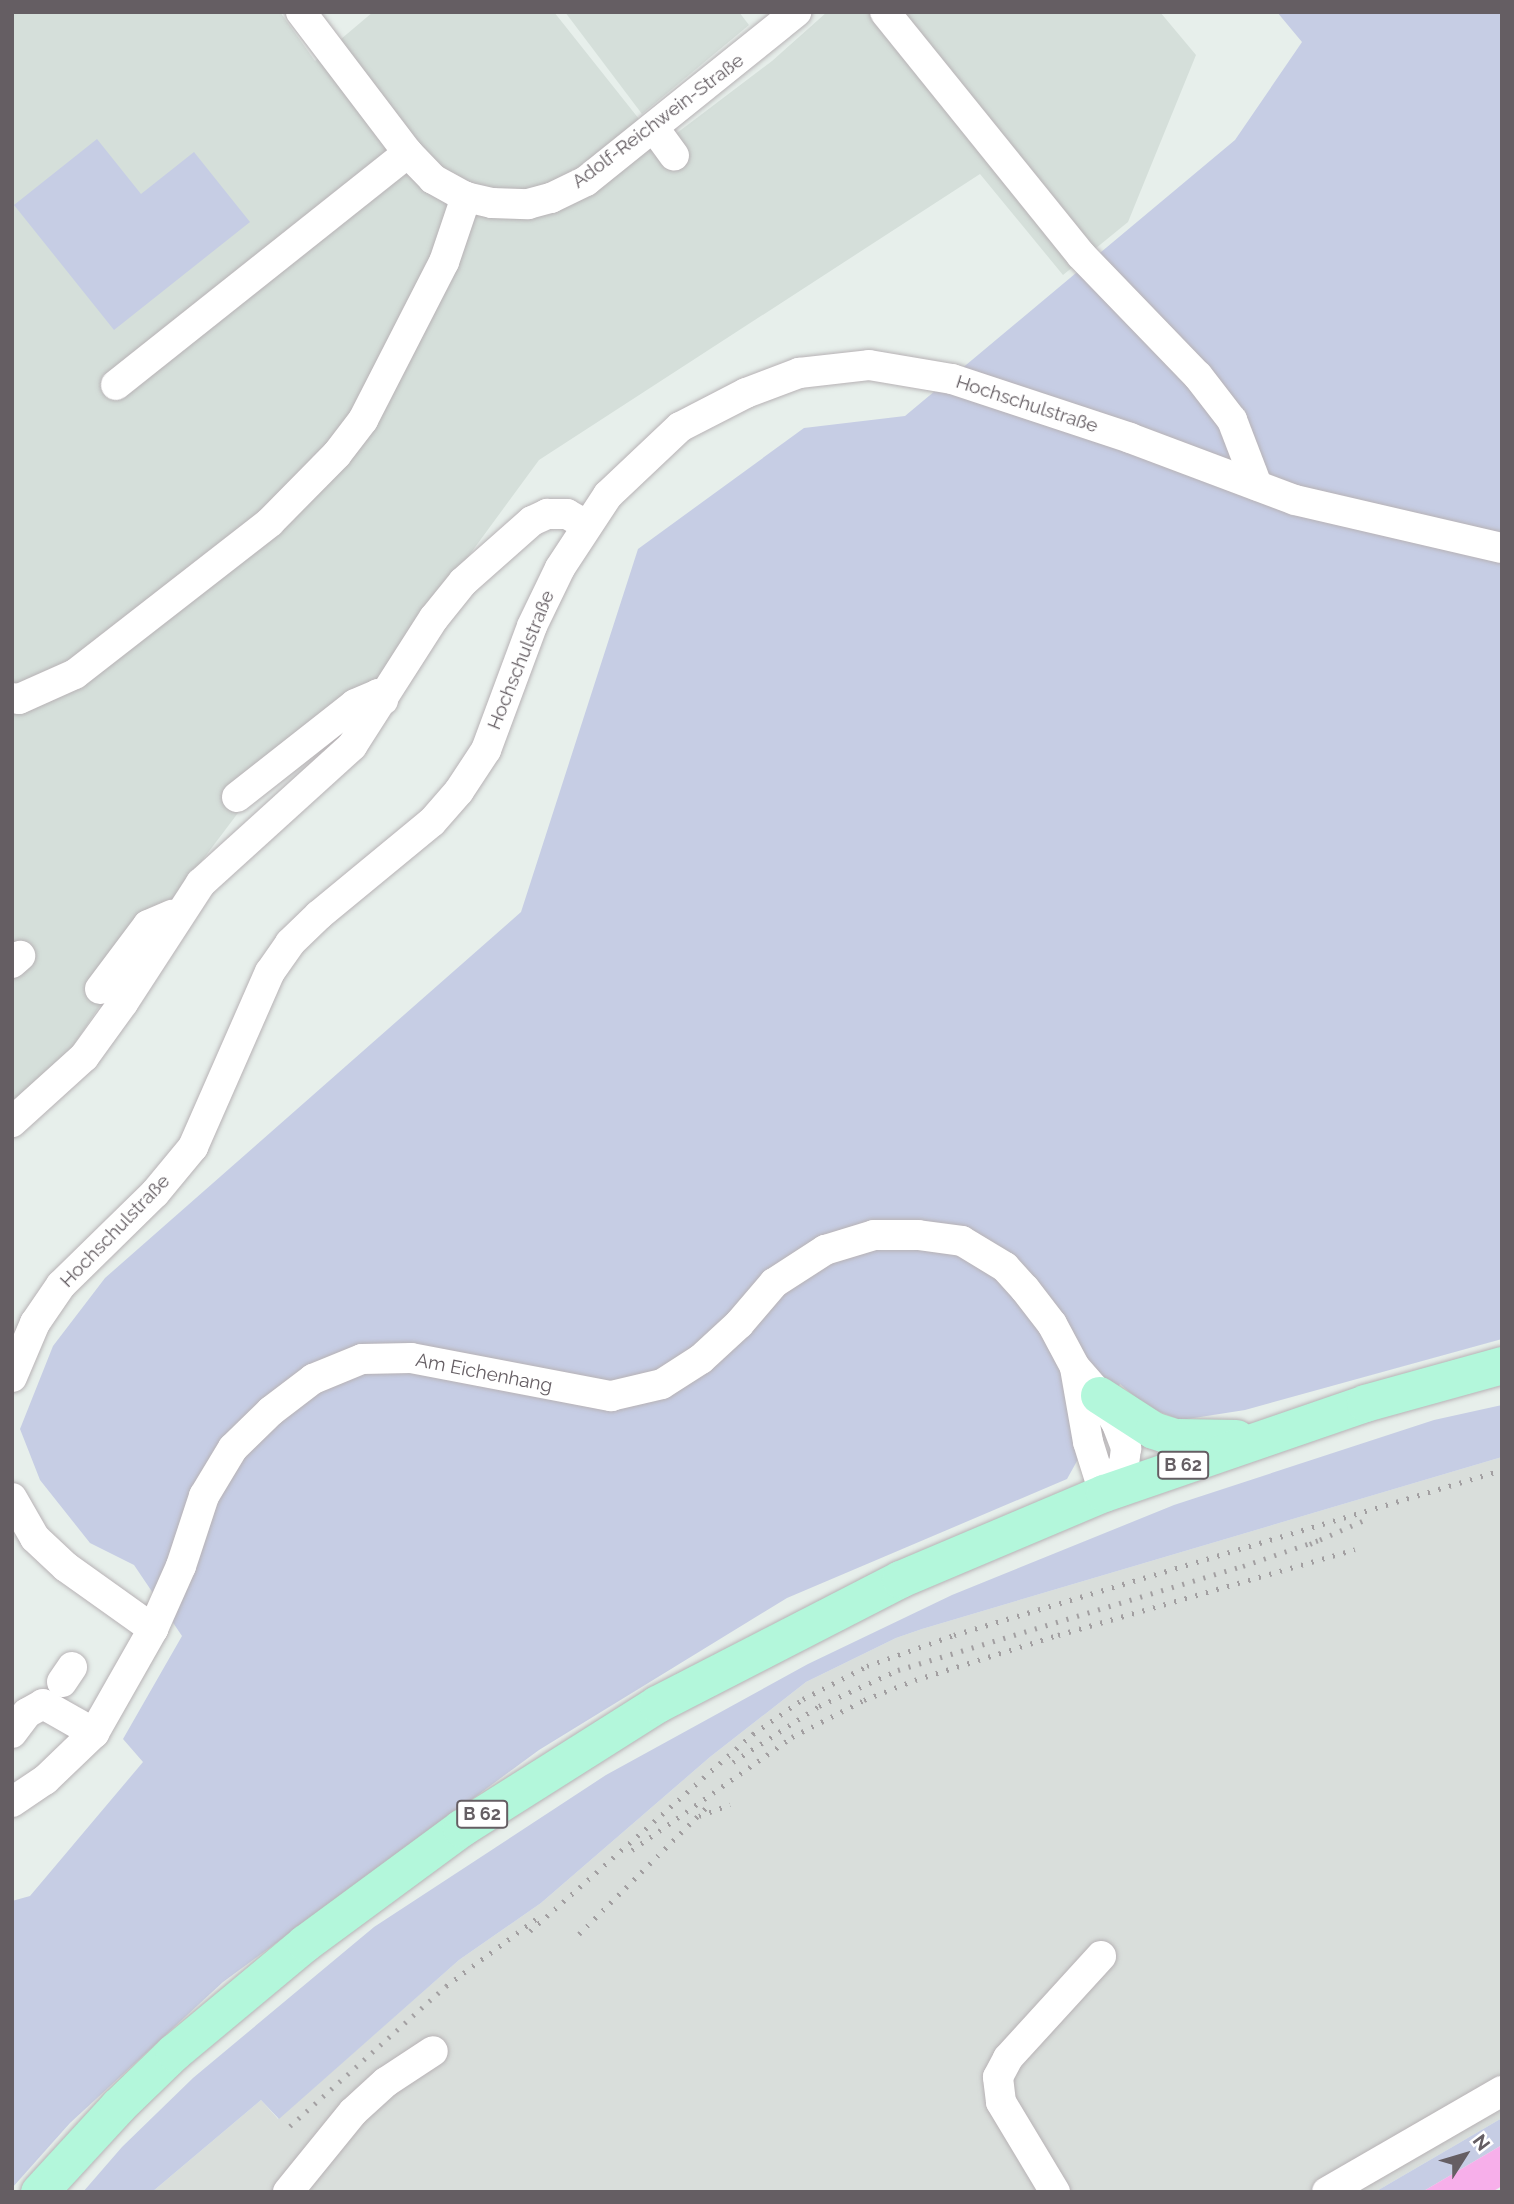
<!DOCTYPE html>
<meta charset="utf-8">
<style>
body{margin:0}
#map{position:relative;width:1514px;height:2204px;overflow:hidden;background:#e7efeb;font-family:Raleway,sans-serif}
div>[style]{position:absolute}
.industrial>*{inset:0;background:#d9dedb}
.education>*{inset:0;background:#d5dfda}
.green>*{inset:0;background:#c6cde4}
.water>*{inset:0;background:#f7afea}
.roads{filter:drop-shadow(0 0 2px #b7b2b5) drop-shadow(0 0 2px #b7b2b5)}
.minor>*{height:30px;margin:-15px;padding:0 15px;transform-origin:15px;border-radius:15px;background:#fff}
.major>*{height:37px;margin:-18.5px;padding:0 18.5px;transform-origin:18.5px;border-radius:18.5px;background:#b3f7db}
.rail>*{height:5px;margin-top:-2.5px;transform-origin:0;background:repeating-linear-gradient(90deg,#a29fa1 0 2px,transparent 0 11px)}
span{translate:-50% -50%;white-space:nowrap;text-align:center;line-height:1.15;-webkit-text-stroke:5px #fff;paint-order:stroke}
.shield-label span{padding:2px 5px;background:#fff;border:2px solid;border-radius:5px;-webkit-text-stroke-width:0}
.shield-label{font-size:18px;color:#655e63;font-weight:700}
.street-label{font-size:19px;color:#655e63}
.frame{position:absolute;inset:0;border:14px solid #655e63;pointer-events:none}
.north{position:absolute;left:1430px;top:2120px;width:70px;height:70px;-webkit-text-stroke:5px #fff;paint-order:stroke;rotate:53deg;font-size:19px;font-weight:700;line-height:28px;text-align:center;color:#655e63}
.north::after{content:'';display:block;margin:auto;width:24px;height:32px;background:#655e63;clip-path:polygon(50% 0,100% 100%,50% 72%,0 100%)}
</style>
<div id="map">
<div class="industrial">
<i style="clip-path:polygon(1502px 1457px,1502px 2118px,1375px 2192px,152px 2192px,261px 2100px,278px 2119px,459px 1960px,541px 1903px,710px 1757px,806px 1682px,896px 1638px,922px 1629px)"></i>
</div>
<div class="education">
<i style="clip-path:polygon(12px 12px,280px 12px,315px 61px,373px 12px,554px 12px,639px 119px,669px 139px,772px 61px,827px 12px,1160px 12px,1196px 55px,1128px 222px,1063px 275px,980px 174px,539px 460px,349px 719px,250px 797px,155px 923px,71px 1049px,12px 1104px)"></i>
<i style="clip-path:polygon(565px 12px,739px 12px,749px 25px,642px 114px)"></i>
</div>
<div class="green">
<i style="clip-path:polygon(1277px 12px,1502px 12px,1502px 1339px,1245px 1410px,1181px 1420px,1147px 1407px,1120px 1384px,1067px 1479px,787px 1598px,539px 1750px,223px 1982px,70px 2123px,12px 2188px,12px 1901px,30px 1896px,143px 1762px,123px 1739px,182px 1636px,134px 1565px,90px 1543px,40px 1480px,20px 1429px,53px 1346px,105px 1278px,521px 912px,638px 549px,804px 428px,905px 416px,1235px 140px,1302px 42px)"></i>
<i style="clip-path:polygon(97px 139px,141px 194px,194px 152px,250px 222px,114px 330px,14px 205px)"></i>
<i style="clip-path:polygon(1502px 1405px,1502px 1457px,922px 1629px,896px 1638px,806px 1682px,710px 1757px,541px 1903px,459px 1960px,279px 2119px,261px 2100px,152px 2192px,83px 2192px,122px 2147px,193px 2078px,374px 1927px,606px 1775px,808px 1664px,952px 1595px,1174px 1505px,1434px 1420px)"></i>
<i style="clip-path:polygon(1502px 2118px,1502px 2145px,1422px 2192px,1375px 2192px)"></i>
</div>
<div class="water">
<i style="clip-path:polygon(1502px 2145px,1502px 2186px,1492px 2192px,1422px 2192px)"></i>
</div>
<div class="roads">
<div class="minor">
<i style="left:301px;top:12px;width:177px;rotate:52.8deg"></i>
<i style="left:408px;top:153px;width:36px;rotate:46deg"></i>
<i style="left:433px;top:179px;width:38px;rotate:29deg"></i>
<i style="left:466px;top:197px;width:27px;rotate:13deg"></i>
<i style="left:492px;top:203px;width:36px;rotate:2deg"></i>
<i style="left:528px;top:204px;width:24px;rotate:-15deg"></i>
<i style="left:551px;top:198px;width:39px;rotate:-26deg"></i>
<i style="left:586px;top:181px;width:270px;rotate:-38.8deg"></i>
<i style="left:885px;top:12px;width:312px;rotate:51.1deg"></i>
<i style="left:1081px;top:255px;width:168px;rotate:46deg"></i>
<i style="left:1198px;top:376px;width:56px;rotate:52.3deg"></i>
<i style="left:1232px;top:420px;width:70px;rotate:69deg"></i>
<i style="left:654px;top:128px;width:34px;rotate:54deg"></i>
<i style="left:116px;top:385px;width:373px;rotate:-38.5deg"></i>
<i style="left:12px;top:698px;width:7px;rotate:8deg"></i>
<i style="left:19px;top:699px;width:61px;rotate:-24.1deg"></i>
<i style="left:75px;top:674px;width:247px;rotate:-37.9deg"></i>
<i style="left:270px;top:522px;width:95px;rotate:-45.4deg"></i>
<i style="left:337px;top:454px;width:43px;rotate:-52.6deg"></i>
<i style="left:363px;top:420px;width:178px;rotate:-62.9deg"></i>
<i style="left:444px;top:262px;width:69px;rotate:-71.3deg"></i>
<i style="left:237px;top:797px;width:150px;rotate:-38.2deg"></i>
<i style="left:355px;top:704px;width:25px;rotate:-23deg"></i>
<i style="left:378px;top:694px;width:8px;rotate:50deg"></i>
<i style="left:12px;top:963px;width:11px;rotate:-41deg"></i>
<i style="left:100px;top:989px;width:80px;rotate:-53.1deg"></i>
<i style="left:148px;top:925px;width:26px;rotate:-23deg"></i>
<i style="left:12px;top:1122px;width:97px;rotate:-42.1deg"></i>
<i style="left:84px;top:1057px;width:67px;rotate:-54.2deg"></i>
<i style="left:123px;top:1003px;width:143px;rotate:-57deg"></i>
<i style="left:201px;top:883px;width:204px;rotate:-42.2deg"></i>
<i style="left:352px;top:746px;width:152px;rotate:-57.4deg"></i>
<i style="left:434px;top:618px;width:46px;rotate:-51.1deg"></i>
<i style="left:463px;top:582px;width:92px;rotate:-41.5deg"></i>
<i style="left:532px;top:521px;width:17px;rotate:-25deg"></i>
<i style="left:547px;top:514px;width:20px"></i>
<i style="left:567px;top:514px;width:22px;rotate:30deg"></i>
<i style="left:1075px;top:1368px;width:75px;rotate:80deg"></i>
<i style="left:1088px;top:1442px;width:53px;rotate:72.6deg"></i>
<i style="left:12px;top:1377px;width:59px;rotate:-66.9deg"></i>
<i style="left:35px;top:1323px;width:46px;rotate:-55.6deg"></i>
<i style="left:61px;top:1285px;width:132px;rotate:-44.4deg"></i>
<i style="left:155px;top:1193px;width:60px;rotate:-50.4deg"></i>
<i style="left:193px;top:1147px;width:191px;rotate:-66.3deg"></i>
<i style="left:270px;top:972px;width:35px;rotate:-55deg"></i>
<i style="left:290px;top:943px;width:40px;rotate:-44deg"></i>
<i style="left:319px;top:915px;width:146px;rotate:-39.5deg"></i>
<i style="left:432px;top:822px;width:41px;rotate:-48.9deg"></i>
<i style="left:459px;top:791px;width:49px;rotate:-56.6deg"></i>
<i style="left:486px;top:750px;width:132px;rotate:-69.6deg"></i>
<i style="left:532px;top:626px;width:64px;rotate:-64.2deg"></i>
<i style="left:560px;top:568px;width:87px;rotate:-56.7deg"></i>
<i style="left:608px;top:495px;width:99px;rotate:-43.4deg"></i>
<i style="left:680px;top:427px;width:74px;rotate:-27.3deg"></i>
<i style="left:746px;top:393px;width:57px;rotate:-20.7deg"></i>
<i style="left:799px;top:373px;width:70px;rotate:-6.5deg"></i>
<i style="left:869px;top:365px;width:84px;rotate:9.6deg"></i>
<i style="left:952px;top:379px;width:188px;rotate:18.3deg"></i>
<i style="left:1130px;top:438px;width:176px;rotate:20.6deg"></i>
<i style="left:1295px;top:500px;width:212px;rotate:13.1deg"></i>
<i style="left:12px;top:1498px;width:46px;rotate:60.1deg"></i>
<i style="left:35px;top:1538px;width:42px;rotate:43.1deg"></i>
<i style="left:66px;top:1567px;width:107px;rotate:35.5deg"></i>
<i style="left:62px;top:1682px;width:18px;rotate:-56deg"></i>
<i style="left:12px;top:1733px;width:25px;rotate:-53deg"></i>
<i style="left:27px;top:1713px;width:18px;rotate:-29deg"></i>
<i style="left:43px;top:1704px;width:59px;rotate:29.6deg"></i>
<i style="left:12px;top:1802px;width:40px;rotate:-34deg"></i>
<i style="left:45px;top:1780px;width:68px;rotate:-43.8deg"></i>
<i style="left:94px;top:1733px;width:120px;rotate:-60.4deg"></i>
<i style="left:153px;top:1629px;width:69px;rotate:-66deg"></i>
<i style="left:181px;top:1566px;width:74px;rotate:-71.8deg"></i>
<i style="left:204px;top:1496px;width:56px;rotate:-58.9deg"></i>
<i style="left:233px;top:1448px;width:53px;rotate:-44.2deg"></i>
<i style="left:271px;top:1411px;width:53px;rotate:-37.3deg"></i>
<i style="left:313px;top:1379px;width:53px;rotate:-22.2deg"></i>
<i style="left:362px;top:1359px;width:49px;rotate:-1.2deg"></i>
<i style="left:411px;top:1358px;width:204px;rotate:10.8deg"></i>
<i style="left:611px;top:1396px;width:52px;rotate:-13.2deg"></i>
<i style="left:662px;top:1384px;width:46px;rotate:-32.7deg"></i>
<i style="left:701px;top:1359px;width:52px;rotate:-42.6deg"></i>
<i style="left:739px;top:1324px;width:54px;rotate:-49.5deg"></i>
<i style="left:774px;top:1283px;width:61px;rotate:-32.9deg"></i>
<i style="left:825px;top:1250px;width:51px;rotate:-17deg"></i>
<i style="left:874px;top:1235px;width:44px"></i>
<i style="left:918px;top:1235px;width:44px;rotate:7.8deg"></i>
<i style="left:962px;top:1241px;width:50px;rotate:31.2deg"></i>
<i style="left:1005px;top:1267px;width:30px;rotate:48deg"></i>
<i style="left:1025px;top:1289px;width:44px;rotate:52.4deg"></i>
<i style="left:1052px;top:1324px;width:49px;rotate:61.9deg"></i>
<i style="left:1075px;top:1367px;width:37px;rotate:49deg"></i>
<i style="left:1099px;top:1395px;width:34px;rotate:58deg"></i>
<i style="left:1117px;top:1424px;width:26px;rotate:69deg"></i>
<i style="left:1126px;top:1448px;width:16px;rotate:97deg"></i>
<i style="left:1124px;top:1464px;width:35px;rotate:125deg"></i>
<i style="left:288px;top:2192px;width:103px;rotate:-50.9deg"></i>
<i style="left:353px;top:2112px;width:45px;rotate:-42.3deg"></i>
<i style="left:386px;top:2082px;width:56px;rotate:-33.4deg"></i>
<i style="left:1055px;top:2192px;width:105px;rotate:-121deg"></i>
<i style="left:1001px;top:2102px;width:25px;rotate:-97deg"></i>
<i style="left:998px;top:2077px;width:21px;rotate:-62deg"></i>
<i style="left:1008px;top:2058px;width:138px;rotate:-47.6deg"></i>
<i style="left:1327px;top:2192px;width:202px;rotate:-30deg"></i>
</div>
<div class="major">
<i style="left:1099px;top:1395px;width:64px;rotate:32.9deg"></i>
<i style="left:1153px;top:1430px;width:23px;rotate:18deg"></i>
<i style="left:1175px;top:1437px;width:61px;rotate:0.9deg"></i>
<i style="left:39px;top:2192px;width:117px;rotate:-47.4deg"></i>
<i style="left:118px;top:2106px;width:78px;rotate:-44deg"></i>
<i style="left:174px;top:2052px;width:170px;rotate:-39.8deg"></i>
<i style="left:305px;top:1943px;width:194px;rotate:-36.4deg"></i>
<i style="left:461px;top:1828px;width:232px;rotate:-32.3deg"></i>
<i style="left:657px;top:1704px;width:273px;rotate:-27.2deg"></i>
<i style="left:900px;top:1579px;width:221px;rotate:-22.9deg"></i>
<i style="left:1104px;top:1493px;width:276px;rotate:-19deg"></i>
<i style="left:1365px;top:1403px;width:142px;rotate:-15.5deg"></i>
</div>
</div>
<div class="rail">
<i style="left:1310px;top:1544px;width:62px;rotate:-23.7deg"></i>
<i style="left:733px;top:1762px;width:103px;rotate:-33.1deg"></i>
<i style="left:819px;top:1706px;width:87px;rotate:-24.5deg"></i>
<i style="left:898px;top:1670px;width:360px;rotate:-16.8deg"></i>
<i style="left:1243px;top:1566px;width:80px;rotate:-18.9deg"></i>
<i style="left:699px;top:1816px;width:33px;rotate:-20deg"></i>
<i style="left:632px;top:1850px;width:196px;rotate:-35.2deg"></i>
<i style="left:792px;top:1737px;width:81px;rotate:-27.2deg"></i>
<i style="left:864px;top:1700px;width:55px;rotate:-21.4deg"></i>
<i style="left:915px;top:1680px;width:150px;rotate:-17.5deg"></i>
<i style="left:1058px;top:1635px;width:309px;rotate:-16.1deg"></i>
<i style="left:530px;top:1931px;width:298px;rotate:-41.5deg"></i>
<i style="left:753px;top:1734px;width:61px;rotate:-35deg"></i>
<i style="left:803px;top:1699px;width:72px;rotate:-27.3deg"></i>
<i style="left:867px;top:1666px;width:92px;rotate:-19.6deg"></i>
<i style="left:954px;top:1635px;width:572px;rotate:-16.76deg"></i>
<i style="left:579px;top:1934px;width:183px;rotate:-44.8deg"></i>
<i style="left:290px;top:2126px;width:210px;rotate:-41.9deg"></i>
<i style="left:446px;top:1986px;width:112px;rotate:-36.7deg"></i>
</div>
<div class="shield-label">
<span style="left:1183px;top:1465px">B 62</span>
<span style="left:482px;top:1814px">B 62</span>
</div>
<div class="street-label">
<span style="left:658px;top:121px;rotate:-37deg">Adolf-Reichwein-Straße</span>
<span style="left:1027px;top:404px;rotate:18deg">Hochschulstraße</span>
<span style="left:521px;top:660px;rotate:-68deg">Hochschulstraße</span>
<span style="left:115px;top:1231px;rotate:-46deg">Hochschulstraße</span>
<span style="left:484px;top:1373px;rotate:11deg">Am Eichenhang</span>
</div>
<div class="frame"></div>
<div class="north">N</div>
</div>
